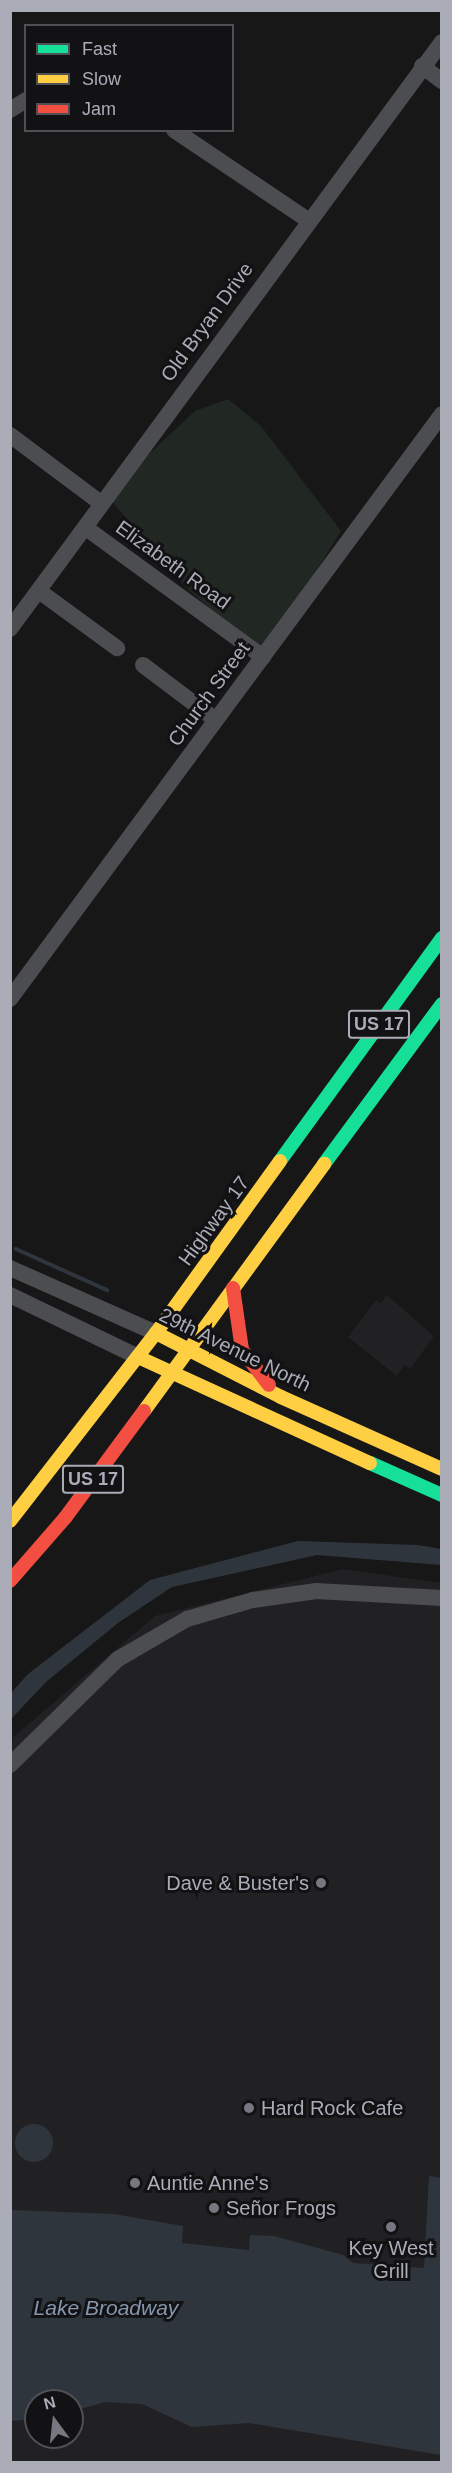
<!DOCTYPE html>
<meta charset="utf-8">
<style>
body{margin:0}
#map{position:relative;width:452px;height:2473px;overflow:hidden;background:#171717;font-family:Helvetica,sans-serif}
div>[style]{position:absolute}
.built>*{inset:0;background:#212123}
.green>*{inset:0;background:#212722}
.water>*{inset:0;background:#2f353c}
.round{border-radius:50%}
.stream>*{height:4px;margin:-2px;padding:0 2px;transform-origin:2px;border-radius:2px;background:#2f353c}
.street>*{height:16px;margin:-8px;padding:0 8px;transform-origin:8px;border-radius:8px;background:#4c4d50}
.fast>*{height:14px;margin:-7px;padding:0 7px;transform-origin:7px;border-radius:7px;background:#16e098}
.slow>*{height:14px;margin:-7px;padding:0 7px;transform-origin:7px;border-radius:7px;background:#ffcf43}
.jam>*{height:14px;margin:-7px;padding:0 7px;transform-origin:7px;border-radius:7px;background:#f24e42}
.dots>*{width:16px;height:16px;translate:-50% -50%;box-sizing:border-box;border:3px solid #121113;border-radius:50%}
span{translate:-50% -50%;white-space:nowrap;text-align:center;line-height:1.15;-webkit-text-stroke:6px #121113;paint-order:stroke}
.shield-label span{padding:2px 4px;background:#121113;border:2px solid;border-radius:4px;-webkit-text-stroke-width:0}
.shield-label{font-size:18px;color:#aaacb7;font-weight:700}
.street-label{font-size:20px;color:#aaacb7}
.poi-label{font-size:20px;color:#aaacb7}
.right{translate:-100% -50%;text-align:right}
.left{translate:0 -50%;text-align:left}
.water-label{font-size:21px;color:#8596ae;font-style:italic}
.frame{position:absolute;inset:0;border:12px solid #aaacb7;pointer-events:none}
.legend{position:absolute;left:24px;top:24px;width:210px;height:108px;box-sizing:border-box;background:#121113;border:2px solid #4f4f55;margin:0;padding:8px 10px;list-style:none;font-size:18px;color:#aaacb7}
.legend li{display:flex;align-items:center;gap:12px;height:30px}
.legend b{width:30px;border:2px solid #4f4f55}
.north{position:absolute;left:24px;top:2389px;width:60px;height:60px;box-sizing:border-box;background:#121113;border:2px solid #4f4f55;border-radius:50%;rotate:345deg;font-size:16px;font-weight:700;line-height:24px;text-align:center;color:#aaacb7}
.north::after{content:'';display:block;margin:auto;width:21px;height:27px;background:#77787f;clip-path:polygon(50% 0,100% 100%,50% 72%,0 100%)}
</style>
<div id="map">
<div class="built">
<i style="clip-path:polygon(387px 1295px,434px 1336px,410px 1369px,405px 1365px,397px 1376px,348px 1337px,376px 1300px,381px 1303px)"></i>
<i style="clip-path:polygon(evenodd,343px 1569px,441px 1583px,441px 2462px,11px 2462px,11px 1739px,155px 1616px,343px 1569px,36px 2401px,72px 2401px,72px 2437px,36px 2437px,36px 2401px)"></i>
</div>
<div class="green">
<i style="clip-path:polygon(228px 399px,261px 426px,341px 531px,263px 657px,178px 580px,106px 494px,195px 411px)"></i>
</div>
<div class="water">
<i style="clip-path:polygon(298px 1541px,418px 1545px,441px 1549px,441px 1565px,317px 1555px,172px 1587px,118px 1623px,46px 1682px,11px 1719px,11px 1693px,28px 1674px,150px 1580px)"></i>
<i class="round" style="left:15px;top:2124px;width:38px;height:38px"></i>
<i style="clip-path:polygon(429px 2176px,442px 2178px,441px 2455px,249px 2423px,192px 2427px,142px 2404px,105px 2402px,84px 2408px,72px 2407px,72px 2401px,36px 2401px,36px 2419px,11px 2421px,11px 2210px,114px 2214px,183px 2226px,182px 2243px,249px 2250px,250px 2235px,274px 2236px,343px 2255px,353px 2263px,424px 2268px)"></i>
</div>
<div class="stream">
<i style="left:16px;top:1249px;width:100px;rotate:24.3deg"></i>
</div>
<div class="street">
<i style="left:422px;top:66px;width:25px;rotate:37deg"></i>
<i style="left:10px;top:110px;width:19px;rotate:-32deg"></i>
<i style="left:174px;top:130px;width:161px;rotate:33.9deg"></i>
<i style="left:10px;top:435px;width:114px;rotate:36.8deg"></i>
<i style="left:86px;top:528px;width:219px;rotate:36.1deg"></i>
<i style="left:39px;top:591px;width:97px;rotate:36.2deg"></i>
<i style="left:10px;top:629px;width:729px;rotate:-53.65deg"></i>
<i style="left:143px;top:665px;width:91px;rotate:37deg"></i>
<i style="left:10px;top:999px;width:727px;rotate:-53.56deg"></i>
<i style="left:10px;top:1268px;width:160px;rotate:24deg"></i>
<i style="left:10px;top:1295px;width:142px;rotate:25.8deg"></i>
<i style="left:10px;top:1765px;width:151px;rotate:-44.5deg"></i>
<i style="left:118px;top:1659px;width:80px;rotate:-30.1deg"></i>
<i style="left:187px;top:1619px;width:69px;rotate:-16.1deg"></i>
<i style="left:253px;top:1600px;width:64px;rotate:-8.1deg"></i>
<i style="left:316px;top:1591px;width:126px;rotate:3.2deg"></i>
</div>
<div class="fast">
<i style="left:280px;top:1161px;width:276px;rotate:-54deg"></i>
<i style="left:324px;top:1164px;width:199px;rotate:-53.6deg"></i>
<i style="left:370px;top:1463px;width:79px;rotate:24deg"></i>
</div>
<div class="slow">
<i style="left:156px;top:1333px;width:140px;rotate:27.1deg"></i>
<i style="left:281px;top:1397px;width:176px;rotate:24.1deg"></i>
<i style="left:138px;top:1357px;width:255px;rotate:24.6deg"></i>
<i style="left:144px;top:1411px;width:306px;rotate:-53.9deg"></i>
<i style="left:10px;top:1521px;width:238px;rotate:-52.2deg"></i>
<i style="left:156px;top:1333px;width:212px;rotate:-54.2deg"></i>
</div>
<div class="jam">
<i style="left:233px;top:1288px;width:63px;rotate:81.7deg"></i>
<i style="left:242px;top:1350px;width:44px;rotate:52.4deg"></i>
<i style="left:10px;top:1581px;width:84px;rotate:-48.9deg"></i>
<i style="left:65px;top:1518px;width:133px;rotate:-53.6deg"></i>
</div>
<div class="dots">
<i style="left:321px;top:1883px;background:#77787f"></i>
<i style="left:249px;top:2108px;background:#77787f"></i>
<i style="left:135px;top:2183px;background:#77787f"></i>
<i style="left:214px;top:2208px;background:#77787f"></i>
<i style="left:391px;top:2227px;background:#77787f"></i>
</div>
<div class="shield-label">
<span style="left:379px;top:1024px">US 17</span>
<span style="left:93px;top:1479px">US 17</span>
</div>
<div class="street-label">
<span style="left:207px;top:322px;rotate:-54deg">Old Bryan Drive</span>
<span style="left:173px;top:565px;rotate:36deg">Elizabeth Road</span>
<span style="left:209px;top:694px;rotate:-54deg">Church Street</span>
<span style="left:214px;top:1221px;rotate:-54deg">Highway 17</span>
<span style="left:235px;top:1350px;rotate:26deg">29th Avenue North</span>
</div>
<div class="poi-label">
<span class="right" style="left:309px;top:1883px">Dave &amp; Buster's</span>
<span class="left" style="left:261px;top:2108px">Hard Rock Cafe</span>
<span class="left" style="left:147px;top:2183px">Auntie Anne's</span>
<span class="left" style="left:226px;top:2208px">Señor Frogs</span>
<span style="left:391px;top:2260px">Key West<br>Grill</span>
</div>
<div class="water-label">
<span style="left:106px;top:2308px">Lake Broadway</span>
</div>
<div class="frame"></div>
<ul class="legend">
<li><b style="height:8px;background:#16e098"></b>Fast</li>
<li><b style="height:8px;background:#ffcf43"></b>Slow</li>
<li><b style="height:8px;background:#f24e42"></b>Jam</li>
</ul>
<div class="north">N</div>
</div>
